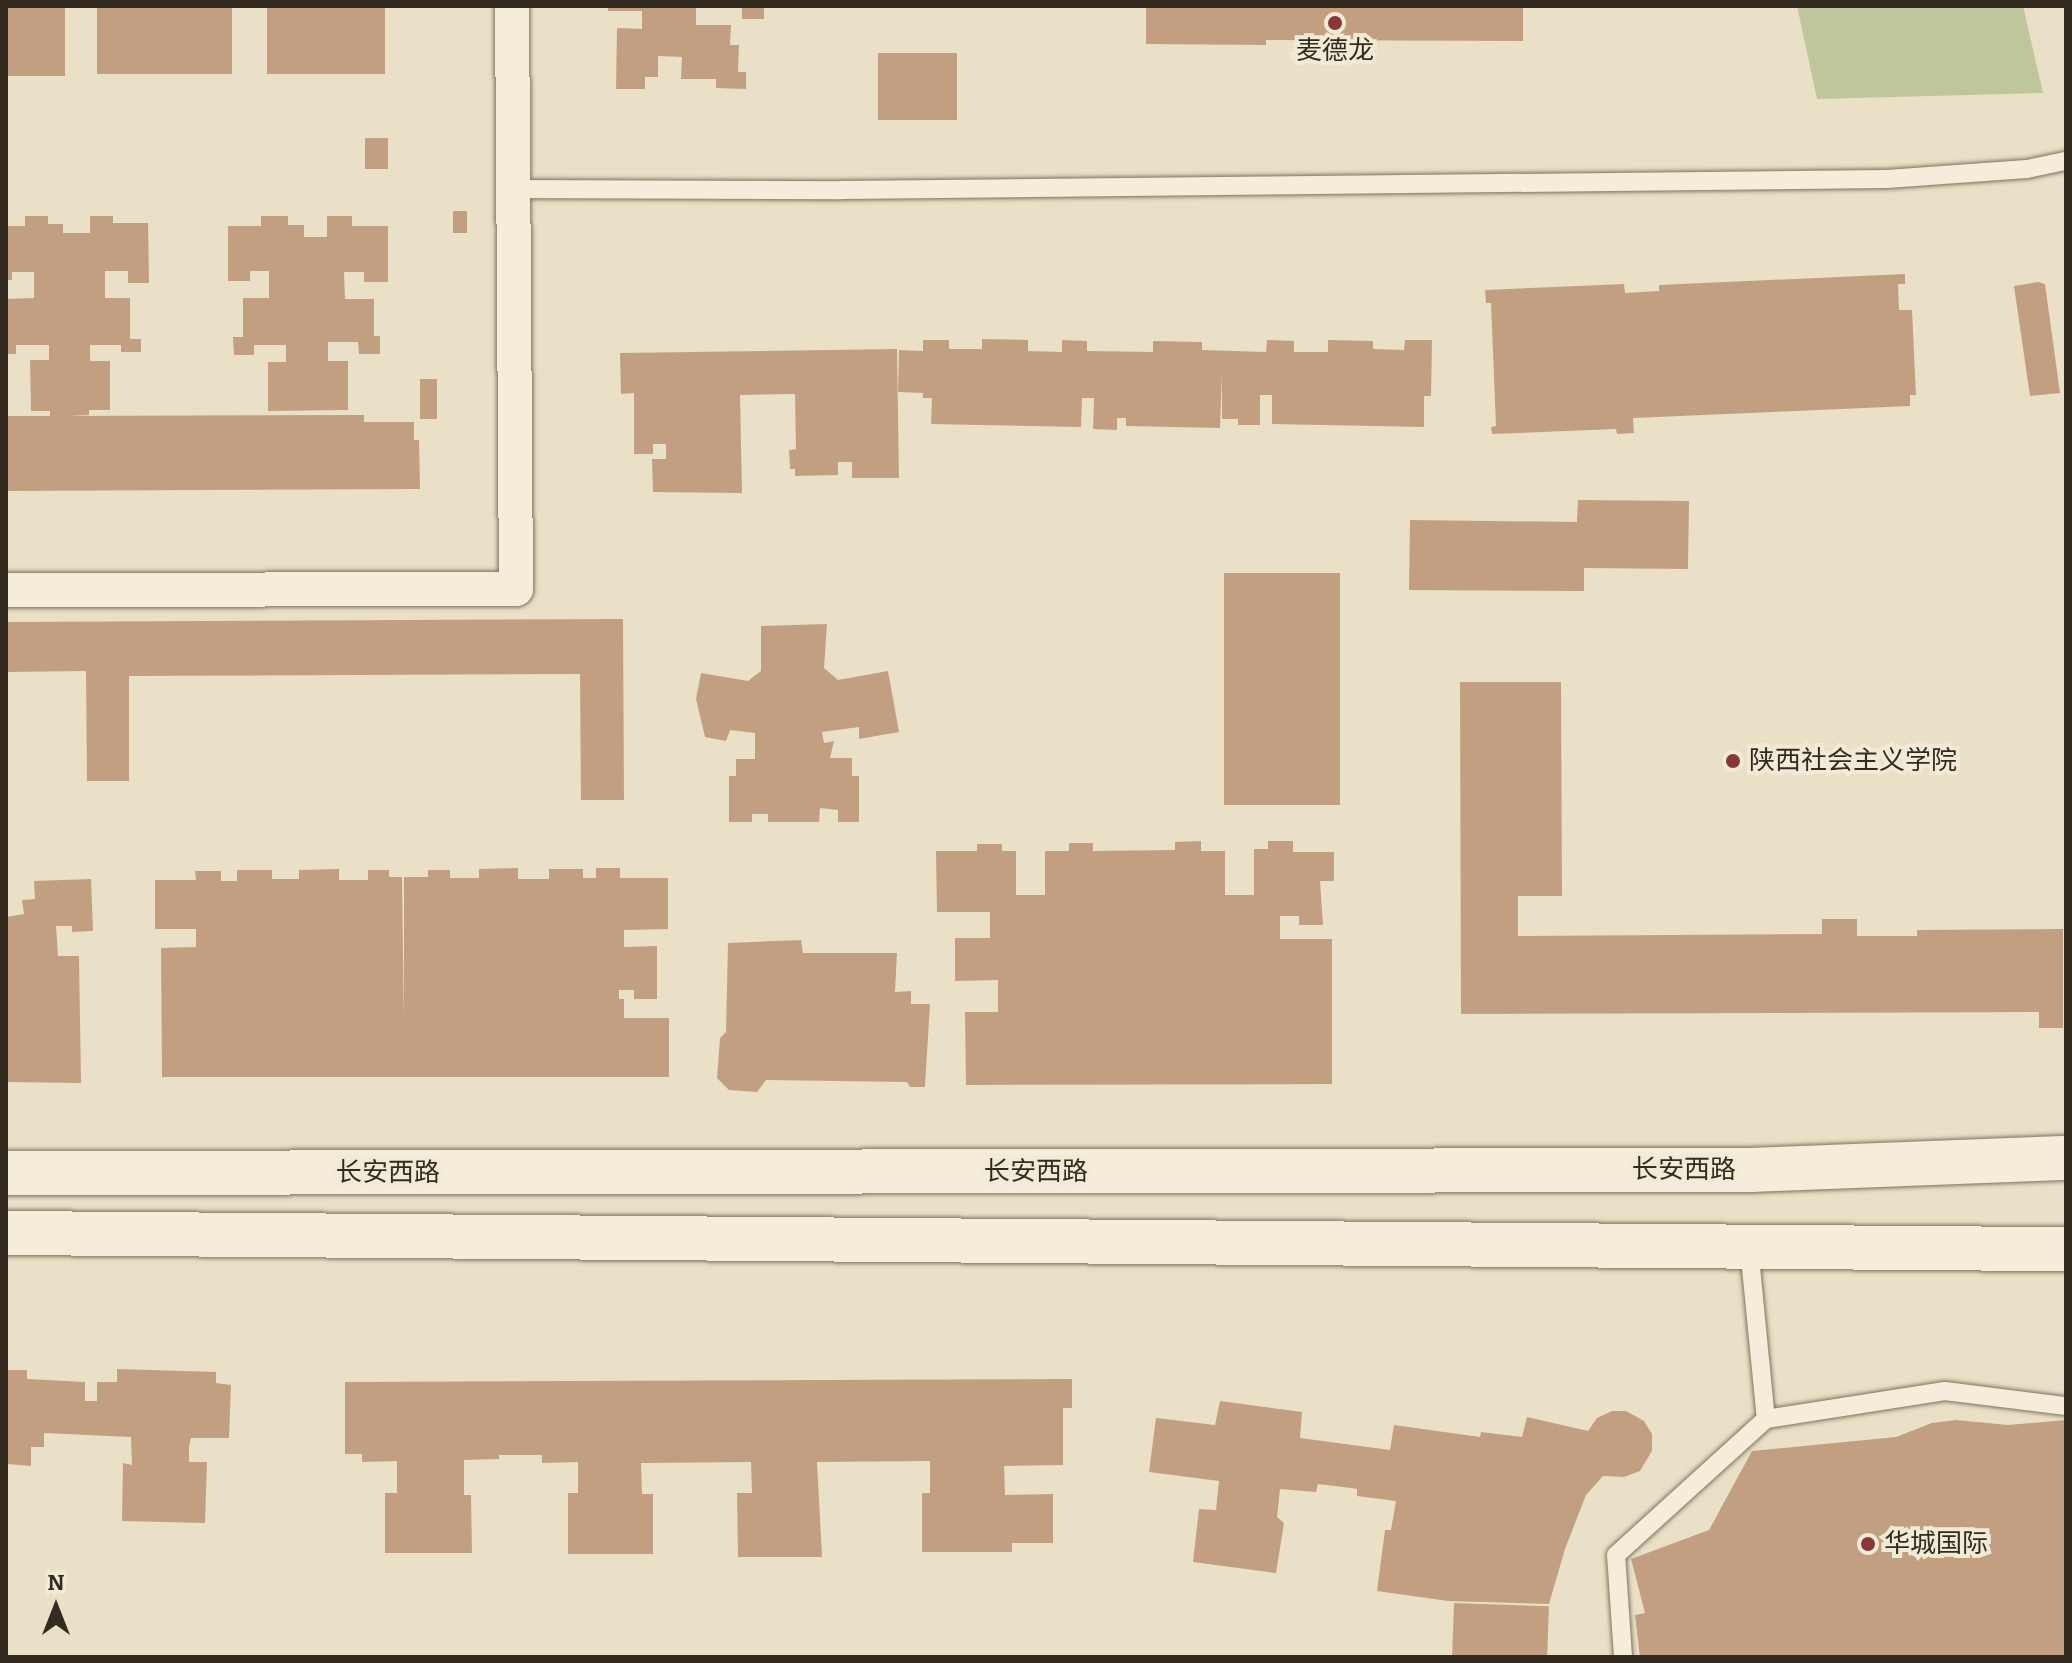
<!DOCTYPE html>
<meta charset="utf-8">
<style>
body{margin:0}
#map{position:relative;width:2072px;height:1663px;overflow:hidden;background:#e9e0c7;font-family:Bitter,"Noto Sans SC",serif}
div>[style]{position:absolute}
.green>*{inset:0;background:#bfc69c}
.building>*{inset:0;background:#c39f81;transform-origin:0 0}
.roads{filter:drop-shadow(0 0 2px #82735e) drop-shadow(0 0 2px #82735e)}
.lane>*{height:18px;margin:-9px;padding:0 9px;transform-origin:9px;border-radius:9px;background:#f5edd9}
.street>*{height:34px;margin:-17px;padding:0 17px;transform-origin:17px;border-radius:17px;background:#f5edd9}
.secondary>*{height:44px;margin:-22px;padding:0 22px;transform-origin:22px;border-radius:22px;background:#f5edd9}
.dots>*{width:22px;height:22px;translate:-50% -50%;box-sizing:border-box;border:4px solid #f1ead6;border-radius:50%}
span{translate:-50% -50%;white-space:nowrap;text-align:center;line-height:1.15;-webkit-text-stroke:8px #f1ead6;paint-order:stroke}
.poi-label{font-size:26px;color:#342b20}
.left{translate:0 -50%;text-align:left}
.street-label{font-size:26px;color:#342b20}
.frame{position:absolute;inset:0;border:8px solid #342b20;pointer-events:none}
.north{position:absolute;left:16px;top:1567px;width:80px;height:80px;-webkit-text-stroke:6px #f1ead6;paint-order:stroke;rotate:0deg;font-size:22px;font-weight:700;line-height:32px;text-align:center;color:#342b20}
.north::after{content:'';display:block;margin:auto;width:28px;height:36px;background:#342b20;clip-path:polygon(50% 0,100% 100%,50% 72%,0 100%)}
</style>
<div id="map">
<div class="green">
<i style="clip-path:polygon(1797px 6px,2023px 6px,2043px 93px,1817px 99px)"></i>
</div>
<div class="building">
<i style="left:6px;top:6px;width:59px;height:70px"></i>
<i style="left:97px;top:6px;width:135px;height:68px"></i>
<i style="left:267px;top:6px;width:118px;height:68px"></i>
<i style="clip-path:polygon(608px 6px,696px 6px,696px 25px,731px 25px,730px 45px,739px 45px,738px 72px,746px 72px,746px 89px,716px 88px,716px 79px,681px 79px,682px 57px,658px 56px,658px 77px,645px 77px,645px 89px,616px 89px,617px 28px,642px 29px,642px 11px,608px 11px)"></i>
<i style="left:742px;top:6px;width:22px;height:13px"></i>
<i style="clip-path:polygon(1146px 6px,1523px 6px,1523px 41px,1266px 40px,1266px 45px,1146px 44px)"></i>
<i style="left:878px;top:53px;width:79px;height:67px"></i>
<i style="left:365px;top:138px;width:23px;height:31px"></i>
<i style="left:453px;top:211px;width:14px;height:22px"></i>
<i style="clip-path:polygon(25px 216px,48px 216px,48px 224px,63px 224px,63px 233px,90px 233px,90px 216px,113px 216px,113px 223px,148px 223px,149px 283px,128px 283px,128px 271px,105px 271px,105px 298px,130px 298px,130px 339px,141px 339px,141px 352px,121px 352px,121px 345px,90px 345px,90px 361px,110px 361px,110px 410px,89px 410px,89px 415px,67px 416px,364px 415px,364px 422px,414px 422px,414px 440px,419px 440px,420px 489px,6px 491px,6px 416px,50px 416px,50px 411px,31px 411px,30px 360px,49px 360px,49px 345px,16px 345px,16px 354px,6px 354px,6px 299px,34px 298px,34px 272px,12px 272px,12px 280px,6px 280px,6px 226px,25px 226px)"></i>
<i style="clip-path:polygon(261px 216px,288px 216px,288px 225px,304px 225px,304px 237px,327px 237px,327px 216px,352px 216px,352px 226px,388px 226px,388px 282px,364px 282px,364px 272px,344px 272px,345px 299px,374px 299px,374px 336px,380px 336px,380px 354px,359px 354px,358px 342px,328px 342px,328px 361px,348px 361px,348px 410px,268px 411px,268px 362px,286px 362px,286px 345px,254px 345px,254px 355px,234px 355px,233px 337px,243px 337px,243px 298px,269px 298px,269px 271px,250px 271px,250px 281px,228px 281px,228px 226px,261px 226px)"></i>
<i style="clip-path:polygon(1905px 274px,1905px 284px,1898px 284px,1899px 310px,1912px 310px,1916px 395px,1910px 395px,1910px 406px,1633px 418px,1634px 433px,1617px 434px,1616px 429px,1492px 434px,1491px 427px,1496px 426px,1491px 303px,1486px 303px,1485px 290px,1624px 284px,1625px 293px,1659px 291px,1659px 285px)"></i>
<i style="clip-path:polygon(2038px 282px,2045px 284px,2060px 393px,2030px 396px,2014px 286px)"></i>
<i style="clip-path:polygon(982px 339px,1028px 340px,1028px 351px,1062px 352px,1062px 340px,1087px 341px,1087px 351px,1153px 352px,1153px 341px,1202px 342px,1202px 350px,1266px 352px,1267px 340px,1294px 341px,1294px 352px,1328px 352px,1328px 340px,1373px 341px,1373px 349px,1404px 350px,1405px 340px,1432px 340px,1431px 396px,1424px 396px,1424px 427px,1272px 424px,1272px 395px,1260px 395px,1260px 425px,1238px 425px,1238px 419px,1222px 419px,1222px 372px,1220px 428px,1126px 426px,1126px 418px,1117px 418px,1117px 430px,1093px 429px,1094px 398px,1082px 398px,1081px 427px,931px 424px,932px 398px,923px 398px,923px 393px,898px 392px,899px 350px,923px 351px,923px 340px,949px 340px,949px 349px,982px 349px)"></i>
<i style="clip-path:polygon(897px 349px,899px 478px,852px 478px,852px 462px,838px 462px,838px 475px,795px 476px,795px 469px,790px 469px,789px 450px,796px 449px,795px 394px,740px 395px,742px 493px,653px 492px,652px 459px,666px 459px,666px 444px,653px 444px,653px 454px,634px 454px,634px 393px,621px 394px,620px 353px)"></i>
<i style="left:420px;top:379px;width:17px;height:40px"></i>
<i style="clip-path:polygon(1578px 500px,1689px 501px,1688px 569px,1584px 568px,1584px 591px,1409px 590px,1410px 520px,1577px 522px)"></i>
<i style="left:1340px;top:573px;width:232px;height:116px;rotate:90deg"></i>
<i style="clip-path:polygon(623px 619px,624px 800px,581px 800px,580px 674px,129px 676px,129px 781px,87px 781px,86px 671px,6px 672px,6px 622px)"></i>
<i style="clip-path:polygon(827px 624px,824px 668px,838px 680px,888px 671px,899px 732px,859px 739px,859px 727px,822px 732px,824px 743px,834px 741px,830px 758px,852px 758px,852px 776px,859px 776px,859px 822px,838px 822px,838px 810px,820px 808px,819px 822px,768px 822px,768px 814px,752px 814px,752px 822px,729px 822px,729px 776px,736px 776px,736px 759px,755px 759px,755px 733px,730px 730px,726px 741px,705px 737px,696px 699px,701px 673px,748px 681px,761px 671px,761px 626px)"></i>
<i style="clip-path:polygon(1460px 682px,1561px 682px,1562px 896px,1518px 896px,1518px 936px,1822px 934px,1822px 919px,1857px 919px,1857px 936px,1917px 936px,1917px 930px,2063px 929px,2063px 1028px,2039px 1028px,2039px 1012px,1461px 1014px)"></i>
<i style="clip-path:polygon(1201px 841px,1201px 851px,1225px 851px,1225px 895px,1254px 895px,1254px 849px,1268px 849px,1268px 841px,1293px 841px,1293px 852px,1334px 852px,1334px 881px,1320px 881px,1323px 925px,1299px 925px,1299px 916px,1280px 916px,1280px 939px,1332px 939px,1332px 1084px,966px 1085px,965px 1012px,998px 1012px,998px 980px,955px 981px,955px 938px,990px 938px,990px 912px,937px 912px,936px 851px,977px 851px,977px 844px,1002px 844px,1002px 851px,1016px 851px,1016px 895px,1045px 895px,1045px 851px,1069px 851px,1069px 843px,1093px 843px,1093px 851px,1175px 850px,1175px 842px)"></i>
<i style="clip-path:polygon(518px 868px,518px 879px,549px 879px,549px 869px,583px 869px,583px 878px,596px 878px,596px 868px,620px 868px,620px 878px,668px 878px,668px 929px,624px 930px,624px 947px,657px 946px,657px 999px,634px 999px,634px 990px,619px 990px,619px 999px,624px 999px,624px 1018px,669px 1018px,669px 1077px,162px 1077px,161px 948px,196px 947px,196px 929px,155px 929px,155px 880px,196px 880px,195px 871px,221px 871px,221px 881px,237px 881px,237px 870px,272px 870px,272px 879px,299px 879px,299px 870px,339px 869px,339px 880px,368px 880px,368px 870px,389px 870px,389px 877px,402px 877px,404px 1024px,404px 877px,428px 877px,428px 870px,450px 870px,450px 878px,479px 878px,479px 869px)"></i>
<i style="clip-path:polygon(91px 879px,93px 931px,72px 932px,72px 926px,56px 926px,58px 956px,79px 956px,81px 1083px,6px 1082px,6px 917px,24px 914px,22px 900px,35px 899px,34px 881px)"></i>
<i style="clip-path:polygon(801px 940px,803px 953px,897px 953px,895px 992px,911px 991px,911px 1004px,930px 1004px,925px 1087px,910px 1087px,907px 1082px,766px 1080px,757px 1092px,729px 1090px,717px 1078px,720px 1038px,726px 1032px,728px 943px)"></i>
<i style="clip-path:polygon(117px 1369px,216px 1372px,216px 1383px,231px 1385px,229px 1438px,191px 1438px,189px 1446px,189px 1462px,207px 1462px,205px 1523px,122px 1521px,123px 1463px,132px 1465px,131px 1437px,44px 1433px,44px 1447px,31px 1447px,31px 1466px,6px 1464px,6px 1370px,27px 1370px,27px 1379px,85px 1382px,85px 1401px,97px 1401px,97px 1382px,117px 1382px)"></i>
<i style="clip-path:polygon(1072px 1379px,1072px 1408px,1063px 1408px,1063px 1465px,1004px 1466px,1005px 1495px,1053px 1494px,1053px 1543px,1012px 1543px,1012px 1552px,922px 1552px,922px 1493px,930px 1493px,930px 1461px,817px 1462px,822px 1557px,738px 1557px,737px 1493px,752px 1493px,751px 1462px,641px 1463px,642px 1494px,653px 1494px,653px 1554px,568px 1554px,568px 1493px,578px 1493px,578px 1462px,542px 1463px,542px 1455px,499px 1455px,499px 1459px,464px 1460px,464px 1495px,471px 1495px,472px 1553px,385px 1553px,385px 1493px,397px 1493px,397px 1461px,362px 1462px,362px 1454px,345px 1454px,345px 1382px)"></i>
<i style="clip-path:polygon(1220px 1401px,1302px 1412px,1300px 1438px,1390px 1450px,1394px 1425px,1480px 1437px,1481px 1432px,1522px 1437px,1527px 1417px,1588px 1431px,1597px 1418px,1612px 1411px,1626px 1411px,1644px 1421px,1652px 1434px,1652px 1451px,1640px 1471px,1624px 1477px,1603px 1476px,1586px 1495px,1565px 1549px,1549px 1604px,1448px 1601px,1377px 1591px,1385px 1530px,1391px 1530px,1396px 1501px,1357px 1496px,1357px 1489px,1351px 1488px,1318px 1484px,1316px 1492px,1280px 1489px,1277px 1517px,1284px 1523px,1276px 1573px,1193px 1562px,1199px 1509px,1216px 1510px,1219px 1481px,1149px 1472px,1156px 1418px,1215px 1425px)"></i>
<i style="clip-path:polygon(1956px 1420px,2008px 1425px,2066px 1420px,2066px 1657px,1640px 1657px,1635px 1615px,1645px 1613px,1631px 1559px,1709px 1530px,1752px 1451px,1896px 1437px,1932px 1423px)"></i>
<i style="left:1454px;top:1603px;width:95px;height:54px;rotate:2deg"></i>
</div>
<div class="roads">
<div class="lane">
<i style="left:511px;top:189px;width:330px;rotate:0.2deg"></i>
<i style="left:841px;top:190px;width:1046px;rotate:-0.6deg"></i>
<i style="left:1887px;top:179px;width:140px;rotate:-4.1deg"></i>
<i style="left:2027px;top:169px;width:40px;rotate:-12deg"></i>
<i style="left:1749px;top:1247px;width:173px;rotate:84.4deg"></i>
<i style="left:1623px;top:1657px;width:102px;rotate:-93.9deg"></i>
<i style="left:1616px;top:1555px;width:202px;rotate:-42.2deg"></i>
<i style="left:1766px;top:1419px;width:181px;rotate:-8.9deg"></i>
<i style="left:1945px;top:1391px;width:122px;rotate:7.1deg"></i>
</div>
<div class="street">
<i style="left:6px;top:590px;width:510px;rotate:-0.11deg"></i>
<i style="left:516px;top:589px;width:583px;rotate:-90.39deg"></i>
</div>
<div class="secondary">
<i style="left:6px;top:1173px;width:1746px;rotate:-0.1deg"></i>
<i style="left:1752px;top:1170px;width:314px;rotate:-2.2deg"></i>
<i style="left:6px;top:1233px;width:2060px;rotate:0.45deg"></i>
</div>
</div>
<div class="dots">
<i style="left:1335px;top:23px;background:#8a3836"></i>
<i style="left:1733px;top:761px;background:#8a3836"></i>
<i style="left:1868px;top:1544px;background:#8a3836"></i>
</div>
<div class="poi-label">
<span style="left:1335px;top:51px">麦德龙</span>
<span class="left" style="left:1749px;top:761px">陕西社会主义学院</span>
<span class="left" style="left:1884px;top:1544px">华城国际</span>
</div>
<div class="street-label">
<span style="left:1684px;top:1170px">长安西路</span>
<span style="left:1036px;top:1172px">长安西路</span>
<span style="left:388px;top:1173px">长安西路</span>
</div>
<div class="frame"></div>
<div class="north">N</div>
</div>
